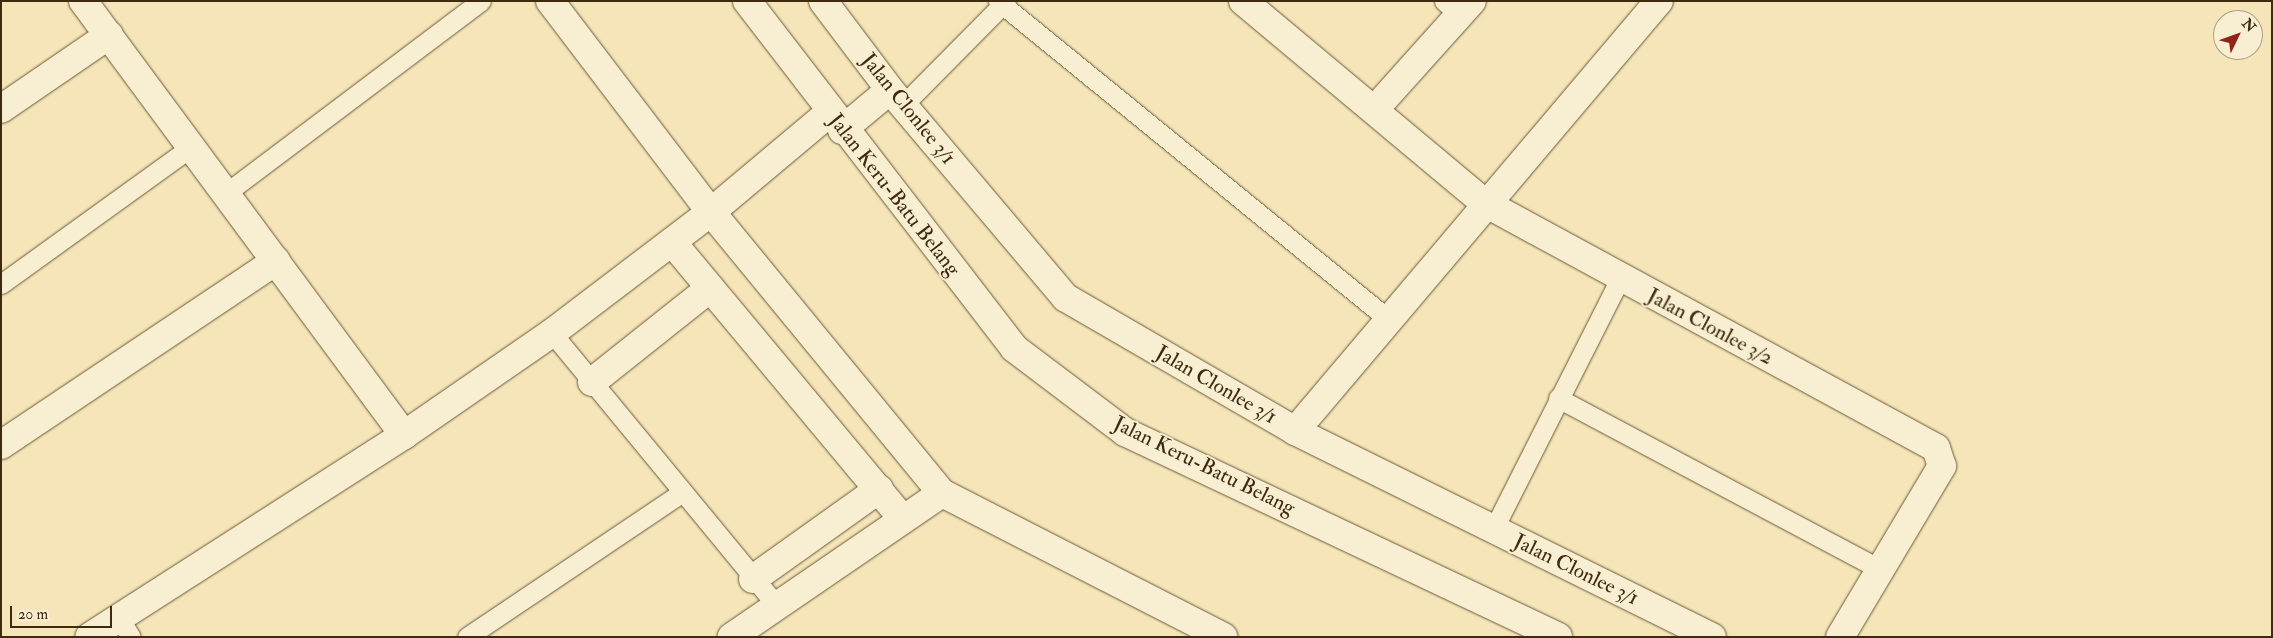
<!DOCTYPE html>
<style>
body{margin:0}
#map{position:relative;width:2273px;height:638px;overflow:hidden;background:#f5e5b8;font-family:"IM FELL Double Pica",serif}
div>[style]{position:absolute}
.roads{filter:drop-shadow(0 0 1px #6b5939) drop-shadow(0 0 1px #6b5939)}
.service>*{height:19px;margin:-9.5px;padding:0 9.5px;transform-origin:9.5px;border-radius:9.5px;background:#f8eed1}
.minor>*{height:28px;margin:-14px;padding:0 14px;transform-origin:14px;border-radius:14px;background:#f8eed1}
.tertiary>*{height:28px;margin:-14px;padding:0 14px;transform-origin:14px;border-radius:14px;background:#f8eed1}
span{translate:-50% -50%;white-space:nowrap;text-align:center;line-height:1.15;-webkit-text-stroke:4px #f8eed1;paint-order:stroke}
.street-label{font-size:21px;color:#3d2a0f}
.frame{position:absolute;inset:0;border:2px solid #3d2a0f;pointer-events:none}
.north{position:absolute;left:2213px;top:10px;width:50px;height:50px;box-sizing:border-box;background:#f8eed1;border:1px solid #ada083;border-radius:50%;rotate:48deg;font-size:14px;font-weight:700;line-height:20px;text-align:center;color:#3d2a0f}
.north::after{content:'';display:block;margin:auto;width:18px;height:22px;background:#8f2418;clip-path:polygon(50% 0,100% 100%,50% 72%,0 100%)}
.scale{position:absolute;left:10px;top:606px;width:102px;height:22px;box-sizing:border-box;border:2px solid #3d2a0f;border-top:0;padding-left:6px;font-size:15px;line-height:18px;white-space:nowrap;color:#3d2a0f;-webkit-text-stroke:4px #f8eed1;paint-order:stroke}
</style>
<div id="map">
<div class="roads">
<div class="service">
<i style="left:998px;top:1px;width:503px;rotate:39.19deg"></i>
<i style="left:1444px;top:1px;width:21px;rotate:41deg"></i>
<i style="left:903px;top:105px;width:146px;rotate:-45.3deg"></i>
<i style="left:226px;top:193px;width:319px;rotate:-37deg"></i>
<i style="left:1px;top:284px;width:236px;rotate:-35.8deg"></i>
<i style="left:552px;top:333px;width:354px;rotate:50.5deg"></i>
<i style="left:1558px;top:398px;width:367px;rotate:28deg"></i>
<i style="left:1493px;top:530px;width:281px;rotate:-63.2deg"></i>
<i style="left:119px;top:618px;width:22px;rotate:58deg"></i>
<i style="left:467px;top:637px;width:260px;rotate:-33.9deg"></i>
</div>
<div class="minor">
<i style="left:83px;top:1px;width:540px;rotate:53.51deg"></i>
<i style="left:404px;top:435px;width:374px;rotate:147.3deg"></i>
<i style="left:550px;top:1px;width:265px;rotate:52.7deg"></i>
<i style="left:711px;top:212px;width:364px;rotate:50.6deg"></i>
<i style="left:942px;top:493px;width:255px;rotate:145.6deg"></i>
<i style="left:823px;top:1px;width:111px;rotate:53deg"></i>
<i style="left:890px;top:90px;width:272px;rotate:49.8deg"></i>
<i style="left:1066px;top:298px;width:265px;rotate:30.1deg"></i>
<i style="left:1295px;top:431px;width:465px;rotate:26.3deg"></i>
<i style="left:1243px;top:1px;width:315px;rotate:39.9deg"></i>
<i style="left:1485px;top:203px;width:513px;rotate:28.51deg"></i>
<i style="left:1936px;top:448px;width:19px;rotate:72deg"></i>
<i style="left:1942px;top:466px;width:199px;rotate:120.8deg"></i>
<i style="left:1px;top:109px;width:131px;rotate:-34.4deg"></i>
<i style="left:1375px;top:109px;width:145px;rotate:-48.1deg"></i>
<i style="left:842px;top:130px;width:62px;rotate:-39.8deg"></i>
<i style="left:672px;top:242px;width:361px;rotate:50.2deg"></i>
<i style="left:592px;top:382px;width:151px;rotate:-38.5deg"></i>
<i style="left:1295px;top:431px;width:563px;rotate:-49.75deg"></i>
<i style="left:404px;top:435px;width:180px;rotate:-34.6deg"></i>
<i style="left:552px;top:333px;width:200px;rotate:-37.3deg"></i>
<i style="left:711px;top:212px;width:154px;rotate:-40deg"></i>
<i style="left:1px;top:445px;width:331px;rotate:-33.8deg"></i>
<i style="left:942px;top:493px;width:316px;rotate:27.1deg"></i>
<i style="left:753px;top:579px;width:155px;rotate:-35.5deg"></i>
</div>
<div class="tertiary">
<i style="left:747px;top:1px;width:438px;rotate:52.4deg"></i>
<i style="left:1014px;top:348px;width:139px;rotate:37.1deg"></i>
<i style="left:1125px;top:432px;width:479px;rotate:25.3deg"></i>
</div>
</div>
<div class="street-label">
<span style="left:908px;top:109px;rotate:51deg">Jalan Clonlee 3/1</span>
<span style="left:894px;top:195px;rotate:52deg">Jalan Keru-Batu Belang</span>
<span style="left:1710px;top:327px;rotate:28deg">Jalan Clonlee 3/2</span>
<span style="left:1216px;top:385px;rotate:30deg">Jalan Clonlee 3/1</span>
<span style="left:1204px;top:466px;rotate:26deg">Jalan Keru-Batu Belang</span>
<span style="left:1576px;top:570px;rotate:26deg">Jalan Clonlee 3/1</span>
</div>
<div class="frame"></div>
<div class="north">N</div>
<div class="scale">20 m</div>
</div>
